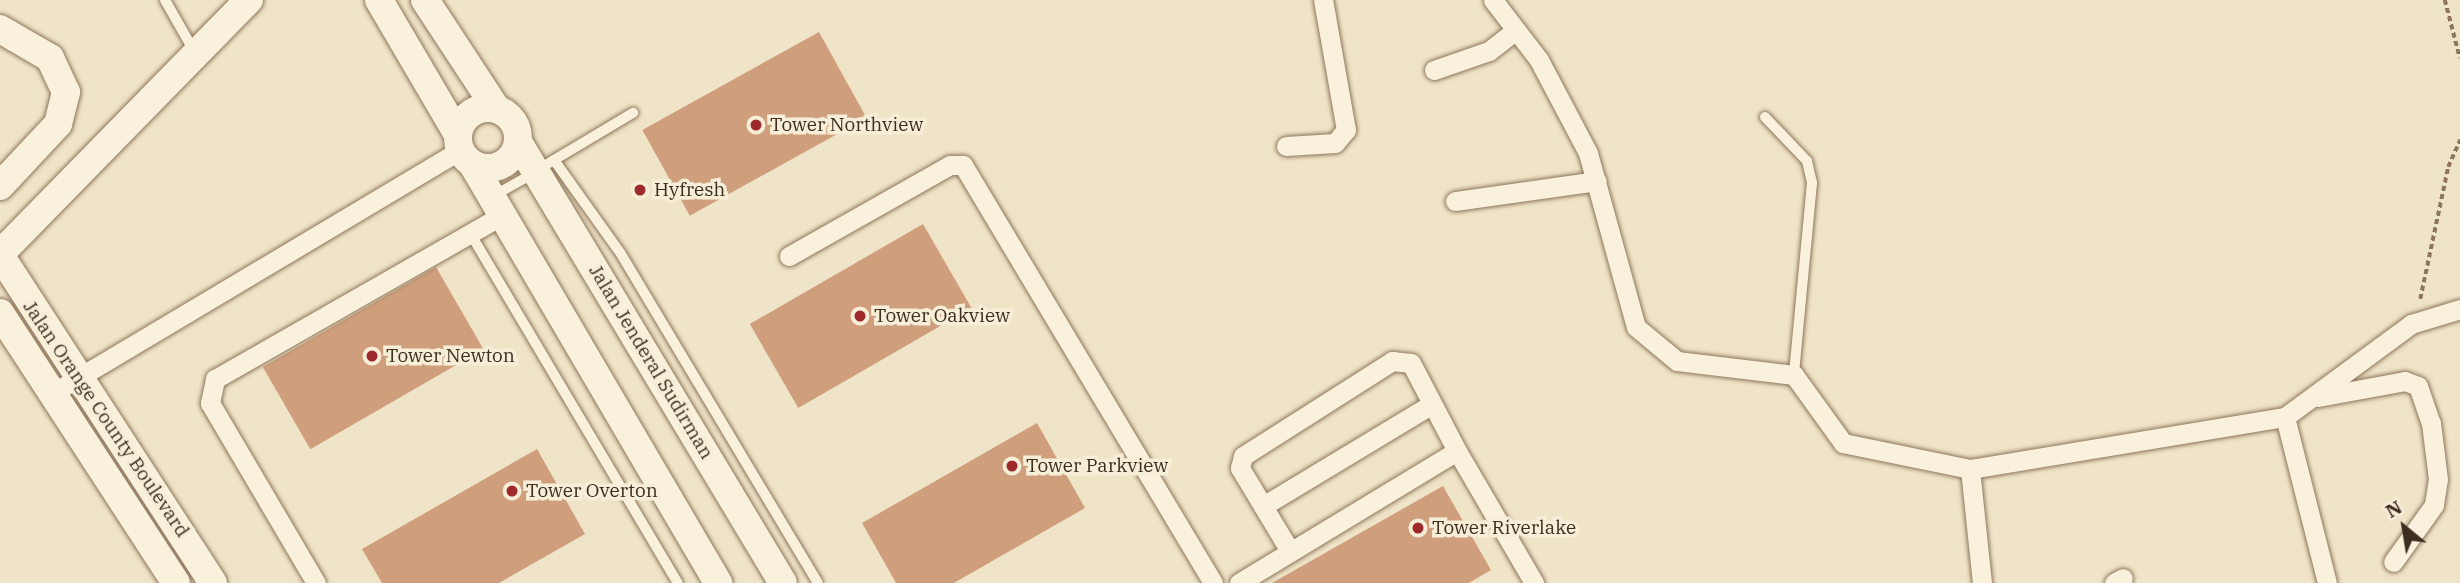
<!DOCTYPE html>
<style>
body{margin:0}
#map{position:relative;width:2460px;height:583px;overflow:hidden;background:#f0e4c8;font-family:"IBM Plex Serif",serif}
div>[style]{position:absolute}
.building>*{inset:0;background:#cf9f7d;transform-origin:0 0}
.path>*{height:3.5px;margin-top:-1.75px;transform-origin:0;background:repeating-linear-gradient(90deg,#8d765c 0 5px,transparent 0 8.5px)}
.roads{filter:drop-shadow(0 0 2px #8d765c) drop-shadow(0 0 2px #8d765c)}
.lane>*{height:10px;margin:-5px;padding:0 5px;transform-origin:5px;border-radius:5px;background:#faf1dc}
.street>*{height:19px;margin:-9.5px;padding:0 9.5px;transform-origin:9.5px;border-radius:9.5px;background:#faf1dc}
.secondary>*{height:28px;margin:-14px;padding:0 14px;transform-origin:14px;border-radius:14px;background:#faf1dc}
.secondary>.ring{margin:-14px;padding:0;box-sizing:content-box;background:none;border:28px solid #faf1dc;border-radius:50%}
.dots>*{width:19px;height:19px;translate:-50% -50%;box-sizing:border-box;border:4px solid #f7eed8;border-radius:50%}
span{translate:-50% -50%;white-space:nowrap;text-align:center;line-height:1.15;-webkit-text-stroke:7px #f7eed8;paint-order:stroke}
.poi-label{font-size:19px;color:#3d2e20}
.left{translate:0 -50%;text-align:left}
.street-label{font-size:19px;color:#3d2e20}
.north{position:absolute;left:2369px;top:492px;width:70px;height:70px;-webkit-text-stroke:5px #f7eed8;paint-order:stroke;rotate:330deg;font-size:19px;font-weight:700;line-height:28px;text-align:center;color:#3d2e20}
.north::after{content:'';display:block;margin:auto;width:24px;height:32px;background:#3d2e20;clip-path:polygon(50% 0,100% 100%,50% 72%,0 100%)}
</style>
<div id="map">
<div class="building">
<i style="left:819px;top:32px;width:98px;height:202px;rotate:61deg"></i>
<i style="left:923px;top:224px;width:97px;height:200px;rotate:60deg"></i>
<i style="left:436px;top:267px;width:95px;height:200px;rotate:60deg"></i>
<i style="clip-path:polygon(1037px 423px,1085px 508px,954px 583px,896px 583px,862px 523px)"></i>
<i style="clip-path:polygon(537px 449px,585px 534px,499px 583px,382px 583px,362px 549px)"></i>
<i style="clip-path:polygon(1443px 486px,1491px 570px,1469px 583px,1272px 583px)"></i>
</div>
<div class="path">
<i style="left:2445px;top:0;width:60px;rotate:75.5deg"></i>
<i style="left:2420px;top:299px;width:135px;rotate:-78deg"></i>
<i style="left:2448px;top:167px;width:30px;rotate:-66deg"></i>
</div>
<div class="roads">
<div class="lane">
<i style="left:165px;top:0;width:59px;rotate:60.4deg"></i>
<i style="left:1765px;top:117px;width:61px;rotate:46.3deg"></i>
<i style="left:1807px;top:161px;width:23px;rotate:77deg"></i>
<i style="left:1812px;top:183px;width:193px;rotate:95.4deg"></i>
<i style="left:554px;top:160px;width:115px;rotate:54.5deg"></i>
<i style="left:621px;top:254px;width:383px;rotate:59.1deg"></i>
<i style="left:549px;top:163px;width:98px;rotate:-30.8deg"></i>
<i style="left:495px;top:195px;width:45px;rotate:-29.4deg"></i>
<i style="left:470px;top:233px;width:407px;rotate:59.3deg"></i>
</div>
<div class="street">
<i style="left:1493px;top:0;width:76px;rotate:52.5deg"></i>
<i style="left:1539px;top:60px;width:105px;rotate:62.2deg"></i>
<i style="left:1588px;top:153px;width:180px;rotate:74.6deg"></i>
<i style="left:1636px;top:327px;width:53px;rotate:39.7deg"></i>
<i style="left:1677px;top:361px;width:118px;rotate:6.8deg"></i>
<i style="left:1794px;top:375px;width:84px;rotate:54.2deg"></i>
<i style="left:1843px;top:443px;width:130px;rotate:11.6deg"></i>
<i style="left:1970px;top:469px;width:115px;rotate:84deg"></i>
<i style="left:1434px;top:70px;width:58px;rotate:-19.1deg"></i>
<i style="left:1489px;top:51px;width:34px;rotate:-38deg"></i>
<i style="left:1286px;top:146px;width:49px;rotate:-3.5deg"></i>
<i style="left:1335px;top:143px;width:17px;rotate:-50deg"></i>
<i style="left:1346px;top:130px;width:132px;rotate:-100deg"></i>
<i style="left:1455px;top:201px;width:143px;rotate:-8deg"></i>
<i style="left:789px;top:256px;width:185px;rotate:-29.5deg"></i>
<i style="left:950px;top:165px;width:13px"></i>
<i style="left:963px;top:165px;width:487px;rotate:59.1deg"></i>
<i style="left:51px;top:394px;width:476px;rotate:-30.8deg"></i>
<i style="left:2318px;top:397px;width:88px;rotate:-10.4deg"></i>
<i style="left:2405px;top:381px;width:14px;rotate:21deg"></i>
<i style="left:2418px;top:386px;width:39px;rotate:71deg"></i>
<i style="left:2431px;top:423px;width:56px;rotate:82.9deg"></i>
<i style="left:2438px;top:479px;width:26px;rotate:99deg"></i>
<i style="left:2434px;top:505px;width:70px;rotate:125.7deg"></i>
<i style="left:2285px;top:417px;width:171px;rotate:75.8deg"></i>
<i style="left:1970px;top:469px;width:319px;rotate:-9.4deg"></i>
<i style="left:2285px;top:417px;width:157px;rotate:-36.4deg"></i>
<i style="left:2411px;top:324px;width:51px;rotate:-17deg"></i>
<i style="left:1263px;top:506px;width:197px;rotate:-31.1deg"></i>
<i style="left:1290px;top:551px;width:97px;rotate:-121.1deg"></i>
<i style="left:1240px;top:468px;width:12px;rotate:-76deg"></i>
<i style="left:1243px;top:456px;width:177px;rotate:-32.5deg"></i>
<i style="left:1392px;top:361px;width:19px;rotate:6deg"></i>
<i style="left:1411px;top:363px;width:99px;rotate:62.4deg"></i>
<i style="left:316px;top:583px;width:209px;rotate:-120.5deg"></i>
<i style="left:210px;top:403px;width:25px;rotate:-78deg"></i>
<i style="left:215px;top:379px;width:331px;rotate:-29.7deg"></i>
<i style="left:1239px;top:583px;width:255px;rotate:-31.2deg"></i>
<i style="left:1457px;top:451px;width:153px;rotate:59.7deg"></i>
<i style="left:2114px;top:583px;width:10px;rotate:-29deg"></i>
</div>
<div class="secondary">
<i style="left:379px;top:0;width:154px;rotate:59.6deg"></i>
<i style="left:425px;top:0;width:129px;rotate:56.7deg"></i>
<i style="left:0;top:29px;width:58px;rotate:30.1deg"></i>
<i style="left:50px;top:58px;width:38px;rotate:65deg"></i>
<i style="left:66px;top:92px;width:33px;rotate:104deg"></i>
<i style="left:58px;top:124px;width:85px;rotate:133.1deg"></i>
<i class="ring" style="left:458px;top:108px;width:32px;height:32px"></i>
<i style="left:518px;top:142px;width:514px;rotate:59deg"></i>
<i style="left:473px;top:165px;width:485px;rotate:59.6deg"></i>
<i style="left:0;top:254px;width:356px;rotate:-45.6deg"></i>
<i style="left:0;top:255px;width:391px;rotate:57deg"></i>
<i style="left:0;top:313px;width:322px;rotate:56.9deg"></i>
</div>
</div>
<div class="dots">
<i style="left:756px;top:125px;background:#9e2a2b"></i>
<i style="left:640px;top:190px;background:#9e2a2b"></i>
<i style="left:860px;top:316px;background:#9e2a2b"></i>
<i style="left:372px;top:356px;background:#9e2a2b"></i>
<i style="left:1012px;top:466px;background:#9e2a2b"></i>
<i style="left:512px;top:491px;background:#9e2a2b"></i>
<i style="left:1418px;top:528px;background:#9e2a2b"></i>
</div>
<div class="poi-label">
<span class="left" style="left:770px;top:125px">Tower Northview</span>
<span class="left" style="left:654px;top:190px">Hyfresh</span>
<span class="left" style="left:874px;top:316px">Tower Oakview</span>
<span class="left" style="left:386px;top:356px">Tower Newton</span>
<span class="left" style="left:1026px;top:466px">Tower Parkview</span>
<span class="left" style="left:526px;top:491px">Tower Overton</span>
<span class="left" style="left:1432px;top:528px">Tower Riverlake</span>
</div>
<div class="street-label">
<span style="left:651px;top:362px;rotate:59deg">Jalan Jenderal Sudirman</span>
<span style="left:106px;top:419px;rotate:56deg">Jalan Orange County Boulevard</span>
</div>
<div class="north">N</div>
</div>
